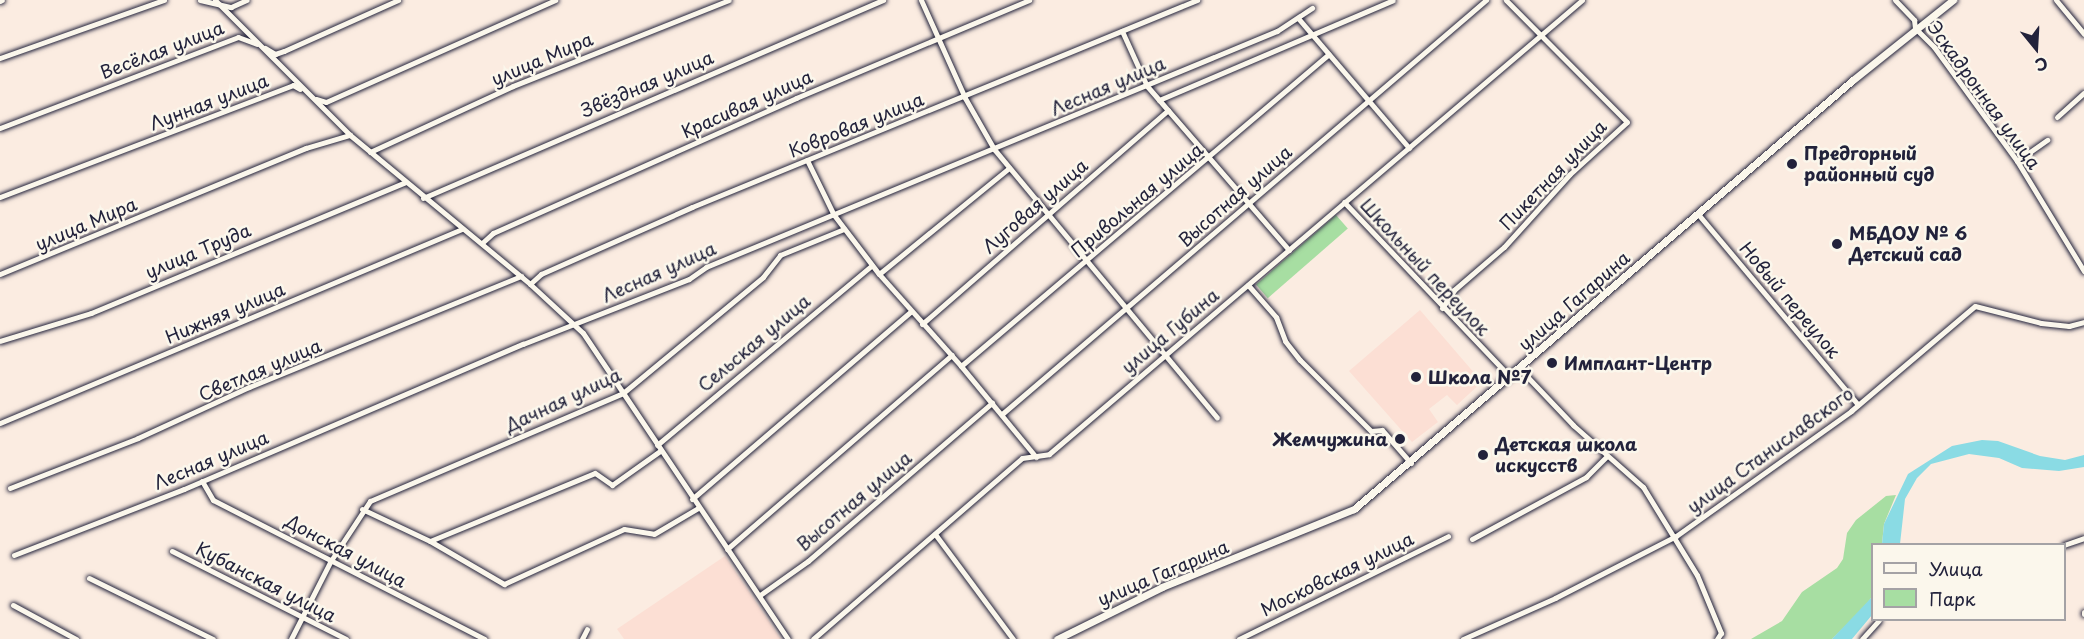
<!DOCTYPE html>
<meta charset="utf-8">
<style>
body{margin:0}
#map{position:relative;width:2084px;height:639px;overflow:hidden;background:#fbece1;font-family:"Playpen Sans",sans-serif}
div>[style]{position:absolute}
.built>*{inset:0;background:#fcdfd4}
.green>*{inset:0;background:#a7dea2;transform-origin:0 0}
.water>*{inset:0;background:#8adbe4}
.roads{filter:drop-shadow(0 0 2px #22223b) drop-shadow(0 0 2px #22223b)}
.minor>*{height:5px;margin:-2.5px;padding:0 2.5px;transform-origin:2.5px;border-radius:2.5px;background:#fbf7ec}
.tertiary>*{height:7px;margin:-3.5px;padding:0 3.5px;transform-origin:3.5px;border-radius:3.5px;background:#fbf7ec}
.dots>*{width:16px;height:16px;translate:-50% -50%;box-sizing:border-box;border:3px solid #fbf7ec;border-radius:50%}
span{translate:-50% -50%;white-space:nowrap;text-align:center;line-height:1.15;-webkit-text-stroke:5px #fbf7ec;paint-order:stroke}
.street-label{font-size:18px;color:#22223b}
.poi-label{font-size:18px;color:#22223b;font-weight:700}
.left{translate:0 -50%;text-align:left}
.right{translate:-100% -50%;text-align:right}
.legend{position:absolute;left:1871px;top:543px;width:195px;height:78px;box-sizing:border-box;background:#fbf7ec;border:2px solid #a4a2a5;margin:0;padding:8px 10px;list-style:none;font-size:18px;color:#22223b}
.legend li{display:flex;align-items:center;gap:12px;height:30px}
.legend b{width:30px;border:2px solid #a4a2a5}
.north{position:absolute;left:2006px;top:18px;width:60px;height:60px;-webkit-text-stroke:4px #fbf7ec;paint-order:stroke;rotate:162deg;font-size:16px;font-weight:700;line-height:24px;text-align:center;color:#22223b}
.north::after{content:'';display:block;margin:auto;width:21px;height:27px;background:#22223b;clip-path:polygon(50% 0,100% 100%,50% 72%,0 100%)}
</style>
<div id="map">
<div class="built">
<i style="clip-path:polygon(1420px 310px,1482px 382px,1457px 405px,1447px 395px,1429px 409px,1438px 422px,1412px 442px,1349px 371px)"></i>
<i style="clip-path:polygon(725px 556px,781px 639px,624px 639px,617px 629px)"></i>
</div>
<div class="green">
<i style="left:1336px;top:215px;width:18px;height:106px;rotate:49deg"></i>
<i style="clip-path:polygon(1896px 495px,1884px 524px,1882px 544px,1872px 544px,1872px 597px,1857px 615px,1832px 639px,1751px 639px,1782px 621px,1802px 592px,1837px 568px,1843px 559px,1847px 533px,1856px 520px,1886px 496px)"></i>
</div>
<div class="water">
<i style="clip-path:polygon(1982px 440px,1998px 441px,2040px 456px,2065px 460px,2084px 455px,2084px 467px,2059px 471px,2022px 468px,1999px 458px,1969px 454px,1931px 464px,1917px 478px,1905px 499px,1900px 544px,1882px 544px,1884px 524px,1908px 474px,1952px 446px)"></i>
<i style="clip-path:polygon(1872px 597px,1872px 615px,1852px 639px,1832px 639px)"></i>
</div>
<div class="roads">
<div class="minor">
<i style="left:200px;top:0;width:32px;rotate:13deg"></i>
<i style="left:231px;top:7px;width:17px;rotate:-24deg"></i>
<i style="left:215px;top:0;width:191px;rotate:45deg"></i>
<i style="left:350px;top:135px;width:234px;rotate:39.6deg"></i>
<i style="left:530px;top:284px;width:72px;rotate:42.8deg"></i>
<i style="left:583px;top:333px;width:368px;rotate:56.2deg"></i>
<i style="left:921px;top:0;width:107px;rotate:65.8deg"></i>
<i style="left:965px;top:98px;width:59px;rotate:60.4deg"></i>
<i style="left:994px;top:149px;width:349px;rotate:50.3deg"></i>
<i style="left:1895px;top:0;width:28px;rotate:46deg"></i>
<i style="left:1914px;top:20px;width:8px;rotate:83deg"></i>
<i style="left:1915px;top:28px;width:27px;rotate:45deg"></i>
<i style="left:1934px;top:47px;width:141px;rotate:53.9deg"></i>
<i style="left:2017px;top:161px;width:129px;rotate:58.7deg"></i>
<i style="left:2056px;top:0;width:44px;rotate:50.5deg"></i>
<i style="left:0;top:1px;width:2px;rotate:-27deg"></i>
<i style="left:1298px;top:18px;width:171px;rotate:49.5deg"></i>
<i style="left:1122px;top:31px;width:60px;rotate:65.6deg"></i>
<i style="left:1147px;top:86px;width:217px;rotate:49.1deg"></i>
<i style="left:265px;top:48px;width:12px;rotate:31deg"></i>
<i style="left:275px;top:54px;width:9px;rotate:-18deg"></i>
<i style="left:284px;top:51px;width:125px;rotate:-24.1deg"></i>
<i style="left:0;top:58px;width:174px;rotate:-19.5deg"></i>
<i style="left:316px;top:99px;width:10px;rotate:17deg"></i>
<i style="left:326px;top:102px;width:251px;rotate:-24deg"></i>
<i style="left:1159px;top:100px;width:254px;rotate:-23.1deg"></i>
<i style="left:2057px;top:117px;width:36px;rotate:-42deg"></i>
<i style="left:0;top:128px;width:255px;rotate:-20.9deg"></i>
<i style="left:238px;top:37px;width:20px;rotate:20deg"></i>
<i style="left:370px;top:152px;width:157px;rotate:-24.8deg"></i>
<i style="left:513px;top:86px;width:232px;rotate:-21.7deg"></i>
<i style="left:807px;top:160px;width:61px;rotate:63.9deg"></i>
<i style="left:834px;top:215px;width:74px;rotate:52.7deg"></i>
<i style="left:879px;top:274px;width:123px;rotate:48.3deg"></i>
<i style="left:961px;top:366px;width:118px;rotate:50.5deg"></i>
<i style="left:2017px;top:161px;width:37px;rotate:-35deg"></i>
<i style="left:0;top:197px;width:314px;rotate:-20.9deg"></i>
<i style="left:293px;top:85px;width:8px;rotate:30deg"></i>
<i style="left:423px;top:198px;width:501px;rotate:-23.29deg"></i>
<i style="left:1344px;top:202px;width:241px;rotate:46.5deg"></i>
<i style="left:1698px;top:214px;width:249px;rotate:50deg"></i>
<i style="left:482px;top:243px;width:15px;rotate:-42deg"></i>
<i style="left:493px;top:233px;width:332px;rotate:-24deg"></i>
<i style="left:796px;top:98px;width:253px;rotate:-22.8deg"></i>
<i style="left:0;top:274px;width:331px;rotate:-22.4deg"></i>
<i style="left:306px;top:148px;width:46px;rotate:-16.5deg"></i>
<i style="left:879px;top:274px;width:168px;rotate:-39.2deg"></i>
<i style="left:530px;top:284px;width:15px;rotate:-42deg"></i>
<i style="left:541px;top:274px;width:165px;rotate:-23.9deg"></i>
<i style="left:692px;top:207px;width:546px;rotate:-22.29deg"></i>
<i style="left:1248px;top:285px;width:43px;rotate:48.8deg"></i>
<i style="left:1276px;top:317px;width:26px;rotate:69deg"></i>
<i style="left:1285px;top:341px;width:24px;rotate:52deg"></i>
<i style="left:1300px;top:360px;width:100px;rotate:45deg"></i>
<i style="left:1371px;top:431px;width:11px;rotate:-5deg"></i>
<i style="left:1382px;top:430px;width:44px;rotate:48.7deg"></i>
<i style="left:1442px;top:308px;width:22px;rotate:-56deg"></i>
<i style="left:1454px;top:290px;width:66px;rotate:-40.7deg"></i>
<i style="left:1504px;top:247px;width:98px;rotate:-47.9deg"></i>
<i style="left:1570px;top:174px;width:77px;rotate:-42.4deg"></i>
<i style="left:1627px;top:122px;width:172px;rotate:-134.8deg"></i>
<i style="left:922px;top:324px;width:326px;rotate:-41deg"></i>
<i style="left:0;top:341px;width:95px;rotate:-17.1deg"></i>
<i style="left:91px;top:313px;width:340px;rotate:-22.6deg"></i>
<i style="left:961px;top:366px;width:482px;rotate:-40.3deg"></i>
<i style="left:1519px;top:368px;width:79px;rotate:46.5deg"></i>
<i style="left:1573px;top:425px;width:94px;rotate:41.5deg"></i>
<i style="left:1643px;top:487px;width:103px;rotate:58.5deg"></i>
<i style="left:1697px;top:575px;width:63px;rotate:67.5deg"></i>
<i style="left:1721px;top:633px;width:7px;rotate:124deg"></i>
<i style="left:1002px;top:414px;width:637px;rotate:-40.54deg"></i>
<i style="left:0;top:423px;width:501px;rotate:-22.78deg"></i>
<i style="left:657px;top:445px;width:280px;rotate:-39.9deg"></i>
<i style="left:202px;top:481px;width:22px;rotate:60deg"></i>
<i style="left:213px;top:500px;width:305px;rotate:27.1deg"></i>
<i style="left:10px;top:488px;width:137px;rotate:-21.3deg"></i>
<i style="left:138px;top:438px;width:122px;rotate:-24.7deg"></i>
<i style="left:249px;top:387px;width:294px;rotate:-22.2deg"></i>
<i style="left:692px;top:499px;width:287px;rotate:-40.6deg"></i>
<i style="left:362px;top:509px;width:75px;rotate:25.2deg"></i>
<i style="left:430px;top:541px;width:86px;rotate:30.2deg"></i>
<i style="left:504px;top:584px;width:132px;rotate:-24.6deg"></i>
<i style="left:624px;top:529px;width:30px;rotate:9deg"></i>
<i style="left:654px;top:534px;width:51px;rotate:-30.6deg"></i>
<i style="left:935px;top:534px;width:131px;rotate:53.4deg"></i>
<i style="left:1472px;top:539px;width:130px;rotate:-28.5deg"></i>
<i style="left:1586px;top:477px;width:30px;rotate:-45deg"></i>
<i style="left:430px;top:541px;width:178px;rotate:-22.4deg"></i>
<i style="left:595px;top:473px;width:21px;rotate:35deg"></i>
<i style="left:612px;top:485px;width:59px;rotate:-35.3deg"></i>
<i style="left:2064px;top:545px;width:21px;rotate:-19deg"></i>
<i style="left:727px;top:549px;width:297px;rotate:-40.8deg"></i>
<i style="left:172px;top:551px;width:195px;rotate:26.8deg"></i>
<i style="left:14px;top:555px;width:182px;rotate:-21.2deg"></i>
<i style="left:184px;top:489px;width:369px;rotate:-23.2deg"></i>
<i style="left:523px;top:344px;width:178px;rotate:-21.4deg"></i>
<i style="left:689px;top:279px;width:21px;rotate:-35deg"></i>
<i style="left:706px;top:267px;width:618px;rotate:-22.46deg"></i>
<i style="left:1277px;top:31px;width:42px;rotate:-33.3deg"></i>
<i style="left:89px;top:578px;width:138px;rotate:26.2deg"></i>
<i style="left:760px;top:595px;width:59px;rotate:-35.3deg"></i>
<i style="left:808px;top:561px;width:243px;rotate:-40.7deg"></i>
<i style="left:13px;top:605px;width:72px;rotate:28.4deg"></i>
<i style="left:2084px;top:612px;width:2px;rotate:90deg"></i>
<i style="left:291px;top:639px;width:86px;rotate:-63.1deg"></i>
<i style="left:330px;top:562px;width:73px;rotate:-56.7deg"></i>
<i style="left:370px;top:501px;width:275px;rotate:-23.1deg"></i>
<i style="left:623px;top:393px;width:182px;rotate:-39.6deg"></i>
<i style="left:763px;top:277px;width:28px;rotate:-52deg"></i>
<i style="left:780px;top:255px;width:69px;rotate:-22.1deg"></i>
<i style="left:582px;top:639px;width:11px;rotate:-63deg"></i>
<i style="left:813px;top:639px;width:276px;rotate:-40.9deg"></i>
<i style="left:1022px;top:458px;width:27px;rotate:-8deg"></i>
<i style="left:1049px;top:454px;width:700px;rotate:-40.42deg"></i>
<i style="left:1239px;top:639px;width:233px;rotate:-26.2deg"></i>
<i style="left:1463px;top:639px;width:101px;rotate:-24deg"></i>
<i style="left:1555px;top:598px;width:136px;rotate:-27.1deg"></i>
<i style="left:1676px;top:536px;width:215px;rotate:-35.5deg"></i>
<i style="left:1851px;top:411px;width:162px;rotate:-40.3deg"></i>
<i style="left:1975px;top:306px;width:68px;rotate:14.4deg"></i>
<i style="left:2041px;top:323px;width:28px;rotate:6deg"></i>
<i style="left:2069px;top:326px;width:16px;rotate:-15deg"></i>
<i style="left:1862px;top:639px;width:25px;rotate:-48deg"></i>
</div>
<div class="tertiary">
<i style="left:1057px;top:639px;width:117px;rotate:-26.3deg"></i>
<i style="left:1162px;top:587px;width:207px;rotate:-22.1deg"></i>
<i style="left:1354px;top:509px;width:659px;rotate:-40.7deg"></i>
<i style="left:1854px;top:79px;width:127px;rotate:-38.6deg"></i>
</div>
</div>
<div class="dots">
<i style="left:1792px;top:164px;background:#22223b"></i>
<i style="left:1837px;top:244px;background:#22223b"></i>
<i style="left:1552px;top:363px;background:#22223b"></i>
<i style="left:1416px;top:377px;background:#22223b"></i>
<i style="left:1400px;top:439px;background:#22223b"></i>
<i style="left:1483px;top:455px;background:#22223b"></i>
</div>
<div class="street-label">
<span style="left:162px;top:50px;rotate:-21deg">Весёлая улица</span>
<span style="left:542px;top:59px;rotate:-23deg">улица Мира</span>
<span style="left:647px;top:84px;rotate:-23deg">Звёздная улица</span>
<span style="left:1108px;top:86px;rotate:-23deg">Лесная улица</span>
<span style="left:1984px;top:95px;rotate:54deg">Эскадронная улица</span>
<span style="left:209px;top:102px;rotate:-21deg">Лунная улица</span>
<span style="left:747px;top:104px;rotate:-24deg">Красивая улица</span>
<span style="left:856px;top:125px;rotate:-22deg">Ковровая улица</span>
<span style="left:1553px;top:175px;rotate:-46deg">Пикетная улица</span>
<span style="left:1235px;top:196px;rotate:-41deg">Высотная улица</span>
<span style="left:1137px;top:200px;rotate:-40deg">Привольная улица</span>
<span style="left:1035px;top:206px;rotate:-41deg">Луговая улица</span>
<span style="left:86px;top:224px;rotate:-23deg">улица Мира</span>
<span style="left:198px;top:251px;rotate:-23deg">улица Труда</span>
<span style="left:1425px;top:267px;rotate:47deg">Школьный переулок</span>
<span style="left:659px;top:272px;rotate:-24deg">Лесная улица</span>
<span style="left:1790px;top:300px;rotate:50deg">Новый переулок</span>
<span style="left:1574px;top:301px;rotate:-41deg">улица Гагарина</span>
<span style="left:225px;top:313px;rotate:-23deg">Нижняя улица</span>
<span style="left:1170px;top:331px;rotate:-40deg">улица Губина</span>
<span style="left:754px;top:343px;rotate:-40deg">Сельская улица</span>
<span style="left:260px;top:370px;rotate:-23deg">Светлая улица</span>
<span style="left:563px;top:400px;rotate:-25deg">Дачная улица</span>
<span style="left:1770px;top:450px;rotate:-36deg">улица Станиславского</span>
<span style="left:211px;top:460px;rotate:-23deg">Лесная улица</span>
<span style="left:854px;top:501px;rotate:-40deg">Высотная улица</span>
<span style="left:346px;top:551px;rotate:28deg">Донская улица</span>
<span style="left:1163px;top:573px;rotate:-23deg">улица Гагарина</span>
<span style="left:1337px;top:574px;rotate:-26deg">Московская улица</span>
<span style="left:266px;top:582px;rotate:27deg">Кубанская улица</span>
</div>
<div class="poi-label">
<span class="left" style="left:1804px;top:164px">Предгорный<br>районный суд</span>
<span class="left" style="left:1849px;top:244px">МБДОУ № 6<br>Детский сад</span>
<span class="left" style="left:1564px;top:363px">Имплант-Центр</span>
<span class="left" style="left:1428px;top:377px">Школа №7</span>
<span class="right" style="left:1388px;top:439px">Жемчужина</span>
<span class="left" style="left:1495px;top:455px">Детская школа<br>искусств</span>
</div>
<ul class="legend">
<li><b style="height:8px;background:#fbf7ec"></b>Улица</li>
<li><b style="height:16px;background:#a7dea2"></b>Парк</li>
</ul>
<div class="north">С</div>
</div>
